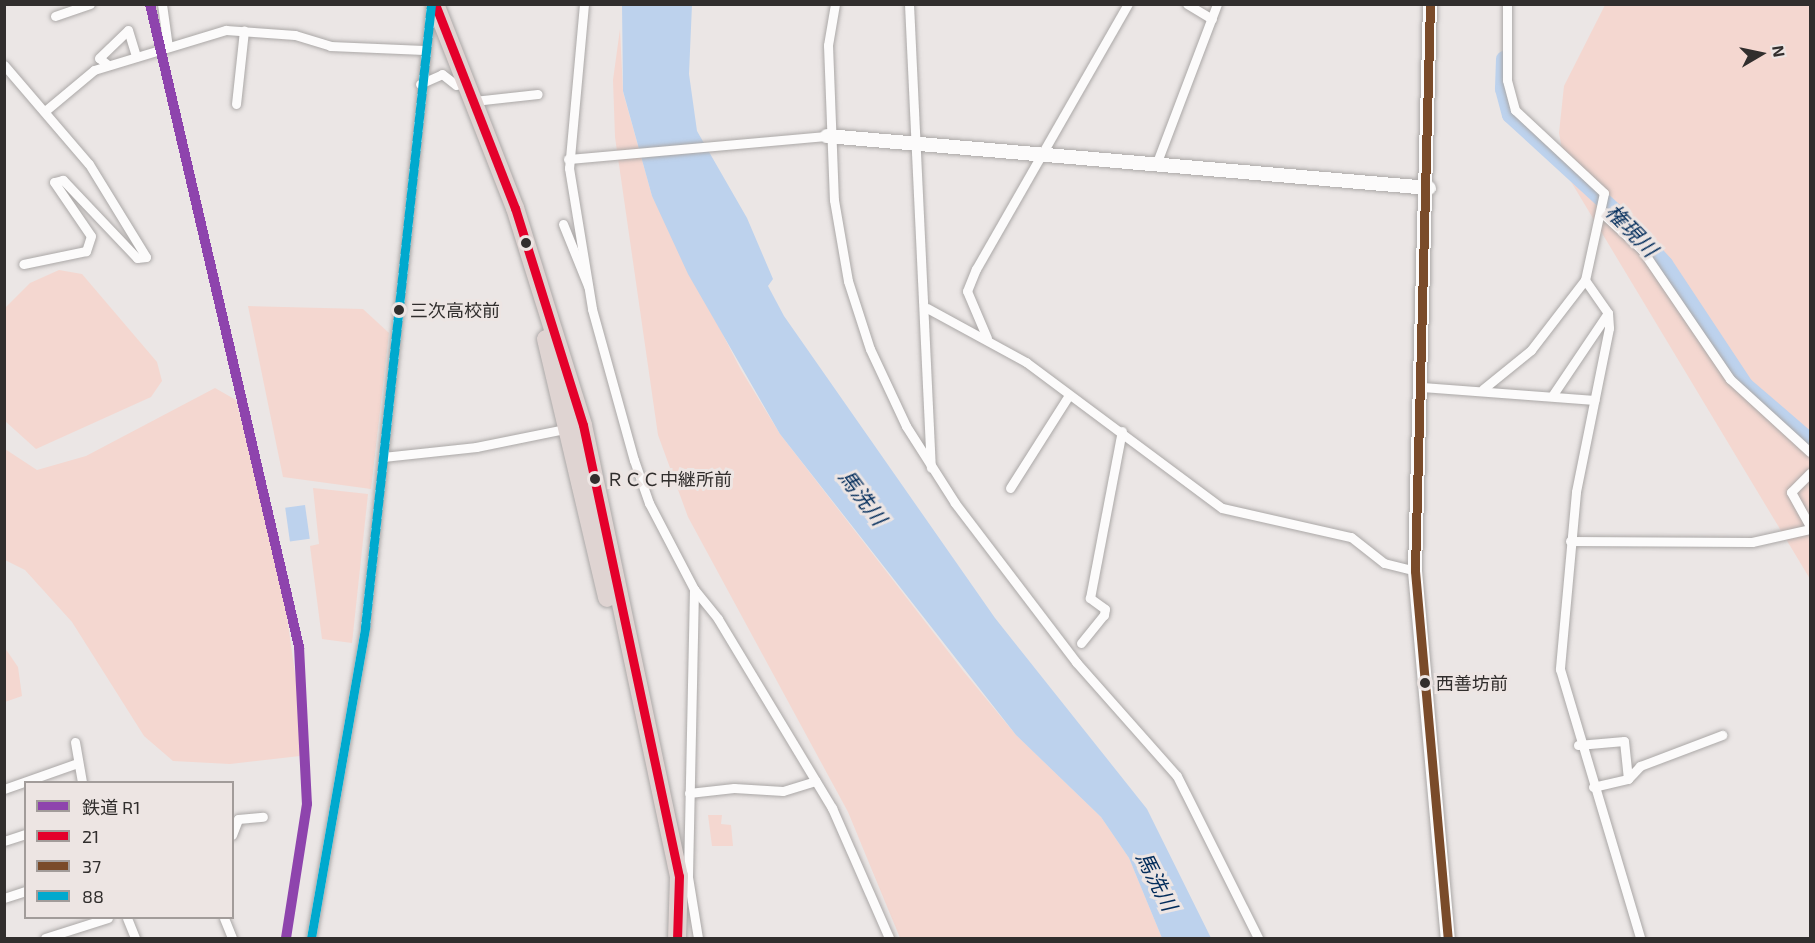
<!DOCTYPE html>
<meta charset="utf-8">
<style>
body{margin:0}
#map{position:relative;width:1815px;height:943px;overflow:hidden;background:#ebe6e5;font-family:"Exo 2","Noto Sans JP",sans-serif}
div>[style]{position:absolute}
.green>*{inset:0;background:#f4d7d0}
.water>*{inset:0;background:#bdd2ed;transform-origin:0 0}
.river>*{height:16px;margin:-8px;padding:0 8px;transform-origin:8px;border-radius:8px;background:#bdd2ed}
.roads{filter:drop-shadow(0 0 2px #aba8a7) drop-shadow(0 0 2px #aba8a7)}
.street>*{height:9px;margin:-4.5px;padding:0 4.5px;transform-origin:4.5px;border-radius:4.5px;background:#fcfbfb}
.secondary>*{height:14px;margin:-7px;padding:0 7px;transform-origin:7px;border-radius:7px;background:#fcfbfb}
.highway>*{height:18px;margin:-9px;padding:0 9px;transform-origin:9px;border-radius:9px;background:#dfd4d2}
.bus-1>*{height:9px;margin:-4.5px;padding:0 4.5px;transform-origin:4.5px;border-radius:4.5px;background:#e4002b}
.bus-2>*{height:9px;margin:-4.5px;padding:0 4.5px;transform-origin:4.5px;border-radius:4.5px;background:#7a4b2a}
.bus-3>*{height:9px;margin:-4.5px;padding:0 4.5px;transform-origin:4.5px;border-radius:4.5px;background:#00a9ce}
.rail-1>*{height:10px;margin:-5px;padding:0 5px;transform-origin:5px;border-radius:5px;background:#8e44ad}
.dots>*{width:16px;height:16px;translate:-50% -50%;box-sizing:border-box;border:3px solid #ede5e3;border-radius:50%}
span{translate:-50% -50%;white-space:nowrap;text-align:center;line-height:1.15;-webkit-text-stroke:6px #ede5e3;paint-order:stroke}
.bus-label{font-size:18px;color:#312e2d}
.left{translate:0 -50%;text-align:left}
.water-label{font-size:21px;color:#002b5a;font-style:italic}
.frame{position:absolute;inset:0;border:6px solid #312e2d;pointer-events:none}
.legend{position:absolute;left:24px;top:781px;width:210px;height:138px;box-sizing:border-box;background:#ede5e3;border:2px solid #a29c9a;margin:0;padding:8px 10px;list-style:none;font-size:18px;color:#312e2d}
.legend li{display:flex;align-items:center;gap:12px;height:30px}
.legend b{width:30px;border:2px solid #a29c9a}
.north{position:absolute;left:1731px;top:24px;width:60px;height:60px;-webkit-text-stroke:4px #ede5e3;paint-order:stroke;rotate:81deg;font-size:16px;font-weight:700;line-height:24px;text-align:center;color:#312e2d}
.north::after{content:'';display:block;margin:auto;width:21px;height:27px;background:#312e2d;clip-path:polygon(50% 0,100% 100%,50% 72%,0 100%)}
</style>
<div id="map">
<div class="green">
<i style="clip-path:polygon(1605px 5px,1810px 5px,1810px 579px,1567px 175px,1559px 133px,1564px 86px)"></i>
<i style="clip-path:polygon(620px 29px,623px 92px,652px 196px,741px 370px,780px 434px,964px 672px,1016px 735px,1101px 817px,1129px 858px,1162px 938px,900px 938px,848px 812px,688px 517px,658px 435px,615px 137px,613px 80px)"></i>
<i style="clip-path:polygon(59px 270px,82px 274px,157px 362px,162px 381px,151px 397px,36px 449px,5px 421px,5px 308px,30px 283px)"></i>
<i style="clip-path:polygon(248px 306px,363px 309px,389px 333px,371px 489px,283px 477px)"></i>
<i style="clip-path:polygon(215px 388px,236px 400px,282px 581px,299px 702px,300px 756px,230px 764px,173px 761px,144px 736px,72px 622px,25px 570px,5px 560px,5px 449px,37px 470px,86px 456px)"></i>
<i style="clip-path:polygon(313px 488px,368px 494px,352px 643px,322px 639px,310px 546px,319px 544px)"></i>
<i style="clip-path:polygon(5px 648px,18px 667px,22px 696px,5px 702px)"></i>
<i style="clip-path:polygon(708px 815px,722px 815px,721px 824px,731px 825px,733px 846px,712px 846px)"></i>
</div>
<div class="water">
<i style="clip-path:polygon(622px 5px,692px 5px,689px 74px,697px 131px,747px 218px,773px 279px,768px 286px,784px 316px,995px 618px,1147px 809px,1211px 938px,1162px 938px,1129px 858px,1101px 817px,1016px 735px,780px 434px,688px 274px,652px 196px,623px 91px)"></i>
<i style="left:305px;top:505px;width:34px;height:20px;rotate:82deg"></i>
</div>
<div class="river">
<i style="left:1504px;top:59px;width:30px;rotate:92deg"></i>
<i style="left:1503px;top:89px;width:27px;rotate:75deg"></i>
<i style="left:1510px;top:115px;width:161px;rotate:42.5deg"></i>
<i style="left:1629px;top:224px;width:54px;rotate:48deg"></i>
<i style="left:1665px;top:264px;width:145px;rotate:56.5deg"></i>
<i style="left:1745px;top:385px;width:86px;rotate:40.7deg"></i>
</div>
<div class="roads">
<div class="street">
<i style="left:162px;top:4px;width:43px;rotate:82.1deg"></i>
<i style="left:584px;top:4px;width:165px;rotate:95.2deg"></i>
<i style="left:569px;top:168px;width:143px;rotate:80.7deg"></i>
<i style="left:592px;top:309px;width:157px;rotate:74.5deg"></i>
<i style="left:634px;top:460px;width:46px;rotate:70.8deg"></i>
<i style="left:649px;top:503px;width:97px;rotate:62.4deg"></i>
<i style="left:694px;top:589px;width:38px;rotate:51deg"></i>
<i style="left:718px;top:619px;width:221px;rotate:58.9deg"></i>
<i style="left:832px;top:808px;width:142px;rotate:66.3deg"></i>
<i style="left:835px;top:4px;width:42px;rotate:99.7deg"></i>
<i style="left:828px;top:45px;width:155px;rotate:87.8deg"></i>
<i style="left:834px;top:200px;width:82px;rotate:80.2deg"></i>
<i style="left:848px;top:281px;width:71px;rotate:72.1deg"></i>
<i style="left:870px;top:349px;width:85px;rotate:64.9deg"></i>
<i style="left:906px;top:426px;width:91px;rotate:57.5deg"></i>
<i style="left:955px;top:503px;width:200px;rotate:52.7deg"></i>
<i style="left:1076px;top:662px;width:152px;rotate:48.5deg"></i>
<i style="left:1177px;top:776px;width:181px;rotate:63.4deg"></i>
<i style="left:909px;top:4px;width:464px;rotate:87.3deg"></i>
<i style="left:1187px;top:4px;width:29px;rotate:31deg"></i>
<i style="left:55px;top:16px;width:37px;rotate:-19deg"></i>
<i style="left:4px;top:65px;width:130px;rotate:49.4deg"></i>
<i style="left:89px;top:164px;width:109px;rotate:58.5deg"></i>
<i style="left:146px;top:257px;width:9px;rotate:174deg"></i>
<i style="left:137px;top:258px;width:108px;rotate:-133.5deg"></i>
<i style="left:63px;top:180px;width:9px;rotate:167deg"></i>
<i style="left:54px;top:182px;width:65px;rotate:55.6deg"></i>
<i style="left:91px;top:236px;width:16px;rotate:108deg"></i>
<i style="left:86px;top:251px;width:64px;rotate:168.3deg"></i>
<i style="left:108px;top:65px;width:11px;rotate:-142deg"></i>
<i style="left:99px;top:58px;width:40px;rotate:-44deg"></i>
<i style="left:128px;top:30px;width:28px;rotate:73deg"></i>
<i style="left:420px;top:84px;width:24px;rotate:-24deg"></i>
<i style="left:442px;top:74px;width:18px;rotate:38deg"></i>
<i style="left:474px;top:101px;width:64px;rotate:-6.2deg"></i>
<i style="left:236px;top:104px;width:74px;rotate:-83.8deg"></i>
<i style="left:45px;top:111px;width:64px;rotate:-39.9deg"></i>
<i style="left:94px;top:70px;width:138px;rotate:-16.9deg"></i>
<i style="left:226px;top:30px;width:69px;rotate:4.1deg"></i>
<i style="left:295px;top:35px;width:37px;rotate:17deg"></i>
<i style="left:330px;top:46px;width:94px;rotate:2.4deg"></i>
<i style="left:568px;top:159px;width:260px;rotate:-5.1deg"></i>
<i style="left:1157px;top:162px;width:169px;rotate:-69.2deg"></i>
<i style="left:1601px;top:212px;width:56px;rotate:42.8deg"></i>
<i style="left:1642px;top:250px;width:156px;rotate:55.7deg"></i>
<i style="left:1730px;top:379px;width:108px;rotate:42.4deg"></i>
<i style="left:563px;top:224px;width:67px;rotate:68deg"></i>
<i style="left:1585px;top:280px;width:40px;rotate:55.1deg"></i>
<i style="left:1608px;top:313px;width:15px;rotate:86deg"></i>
<i style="left:1609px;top:328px;width:167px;rotate:101.4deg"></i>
<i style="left:1576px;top:492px;width:178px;rotate:95.2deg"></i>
<i style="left:1560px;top:669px;width:281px;rotate:73.4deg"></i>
<i style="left:927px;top:308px;width:113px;rotate:28.6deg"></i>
<i style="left:1026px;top:362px;width:244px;rotate:36.7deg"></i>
<i style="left:1222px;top:508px;width:132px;rotate:12.7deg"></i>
<i style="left:1351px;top:537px;width:42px;rotate:38.2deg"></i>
<i style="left:1384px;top:563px;width:32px;rotate:14deg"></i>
<i style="left:987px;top:338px;width:51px;rotate:-113.1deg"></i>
<i style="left:967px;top:291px;width:24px;rotate:-68deg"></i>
<i style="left:976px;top:269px;width:305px;rotate:-60.2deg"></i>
<i style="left:1422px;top:387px;width:173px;rotate:4.3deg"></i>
<i style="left:1483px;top:389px;width:62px;rotate:-39.1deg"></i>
<i style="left:1531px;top:350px;width:88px;rotate:-52.4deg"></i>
<i style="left:1585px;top:280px;width:89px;rotate:-77.7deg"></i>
<i style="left:1604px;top:193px;width:122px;rotate:-137deg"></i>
<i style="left:1515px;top:110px;width:31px;rotate:-105deg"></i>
<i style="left:1507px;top:80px;width:76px;rotate:-90deg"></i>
<i style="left:1552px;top:396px;width:100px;rotate:-56deg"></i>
<i style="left:383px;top:457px;width:94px;rotate:-6.1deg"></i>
<i style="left:476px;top:447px;width:95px;rotate:-11.5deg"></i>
<i style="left:1810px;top:473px;width:27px;rotate:135deg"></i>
<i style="left:1791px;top:492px;width:39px;rotate:61deg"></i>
<i style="left:1010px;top:488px;width:110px;rotate:-57.6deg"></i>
<i style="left:1570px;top:541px;width:182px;rotate:0.3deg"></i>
<i style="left:1752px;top:542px;width:59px;rotate:-12.6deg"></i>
<i style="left:694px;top:589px;width:288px;rotate:91.2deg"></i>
<i style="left:688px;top:877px;width:62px;rotate:80.7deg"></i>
<i style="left:1081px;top:643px;width:36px;rotate:-51deg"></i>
<i style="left:1104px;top:615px;width:6px;rotate:-81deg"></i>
<i style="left:1105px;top:609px;width:19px;rotate:-144deg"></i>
<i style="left:1090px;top:598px;width:170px;rotate:-79.2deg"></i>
<i style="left:75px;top:742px;width:41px;rotate:80.1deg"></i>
<i style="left:1578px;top:745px;width:46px;rotate:-5deg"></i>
<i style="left:1624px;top:741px;width:38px;rotate:84deg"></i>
<i style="left:1593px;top:787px;width:36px;rotate:-13deg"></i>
<i style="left:1628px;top:779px;width:18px;rotate:-47deg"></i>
<i style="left:1640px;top:766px;width:88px;rotate:-20.7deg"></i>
<i style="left:4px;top:789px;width:75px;rotate:-19.4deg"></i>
<i style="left:689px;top:793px;width:45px;rotate:-6.3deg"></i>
<i style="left:734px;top:788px;width:49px;rotate:3.5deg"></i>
<i style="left:783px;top:791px;width:34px;rotate:-17deg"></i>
<i style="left:232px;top:835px;width:17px;rotate:-69deg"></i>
<i style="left:238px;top:819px;width:25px;rotate:-5deg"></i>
<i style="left:4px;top:841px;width:23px;rotate:-18deg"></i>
<i style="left:4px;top:898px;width:23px;rotate:-18deg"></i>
<i style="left:127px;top:918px;width:22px;rotate:68deg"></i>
<i style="left:224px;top:918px;width:22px;rotate:68deg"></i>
<i style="left:45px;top:938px;width:66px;rotate:-17.6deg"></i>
<i style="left:311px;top:938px;width:316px;rotate:-80.1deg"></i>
<i style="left:365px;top:627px;width:626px;rotate:-83.95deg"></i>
</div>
<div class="secondary">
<i style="left:1430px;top:4px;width:567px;rotate:91.52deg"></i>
<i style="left:1415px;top:571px;width:368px;rotate:84.9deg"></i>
<i style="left:827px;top:136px;width:604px;rotate:4.94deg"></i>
</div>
<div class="highway">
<i style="left:435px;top:4px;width:219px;rotate:68.6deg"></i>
<i style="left:515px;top:208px;width:227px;rotate:72.6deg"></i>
<i style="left:583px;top:425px;width:461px;rotate:78deg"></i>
<i style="left:679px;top:876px;width:62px;rotate:91.8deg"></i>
<i style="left:546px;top:339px;width:266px;rotate:76.7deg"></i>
</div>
</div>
<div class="bus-1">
<i style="left:435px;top:4px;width:219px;rotate:68.6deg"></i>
<i style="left:515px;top:208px;width:227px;rotate:72.6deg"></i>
<i style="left:583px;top:425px;width:461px;rotate:78deg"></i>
<i style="left:679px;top:876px;width:62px;rotate:91.8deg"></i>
</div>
<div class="bus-2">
<i style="left:1430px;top:4px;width:567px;rotate:91.52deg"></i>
<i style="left:1415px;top:571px;width:368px;rotate:84.9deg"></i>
</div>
<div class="bus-3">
<i style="left:311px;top:938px;width:316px;rotate:-80.1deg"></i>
<i style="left:365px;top:627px;width:626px;rotate:-83.95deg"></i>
</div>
<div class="rail-1">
<i style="left:150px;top:4px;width:660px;rotate:76.95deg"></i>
<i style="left:299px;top:647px;width:157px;rotate:87.1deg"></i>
<i style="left:307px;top:804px;width:136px;rotate:98.9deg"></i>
</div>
<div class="dots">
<i style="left:526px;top:243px;background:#312e2d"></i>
<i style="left:399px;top:310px;background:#312e2d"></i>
<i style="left:595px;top:479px;background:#312e2d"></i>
<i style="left:1425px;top:683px;background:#312e2d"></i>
</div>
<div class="bus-label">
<span class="left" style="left:410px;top:310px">三次高校前</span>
<span class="left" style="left:606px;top:479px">ＲＣＣ中継所前</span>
<span class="left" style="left:1436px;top:683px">西善坊前</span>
</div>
<div class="water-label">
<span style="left:1632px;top:230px;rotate:46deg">権現川</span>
<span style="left:863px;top:497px;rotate:53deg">馬洗川</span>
<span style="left:1157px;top:881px;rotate:63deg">馬洗川</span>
</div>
<div class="frame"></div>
<ul class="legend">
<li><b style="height:8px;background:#8e44ad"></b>鉄道 R1</li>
<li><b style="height:8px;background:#e4002b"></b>21</li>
<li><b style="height:8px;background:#7a4b2a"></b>37</li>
<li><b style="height:8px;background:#00a9ce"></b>88</li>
</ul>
<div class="north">N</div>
</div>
